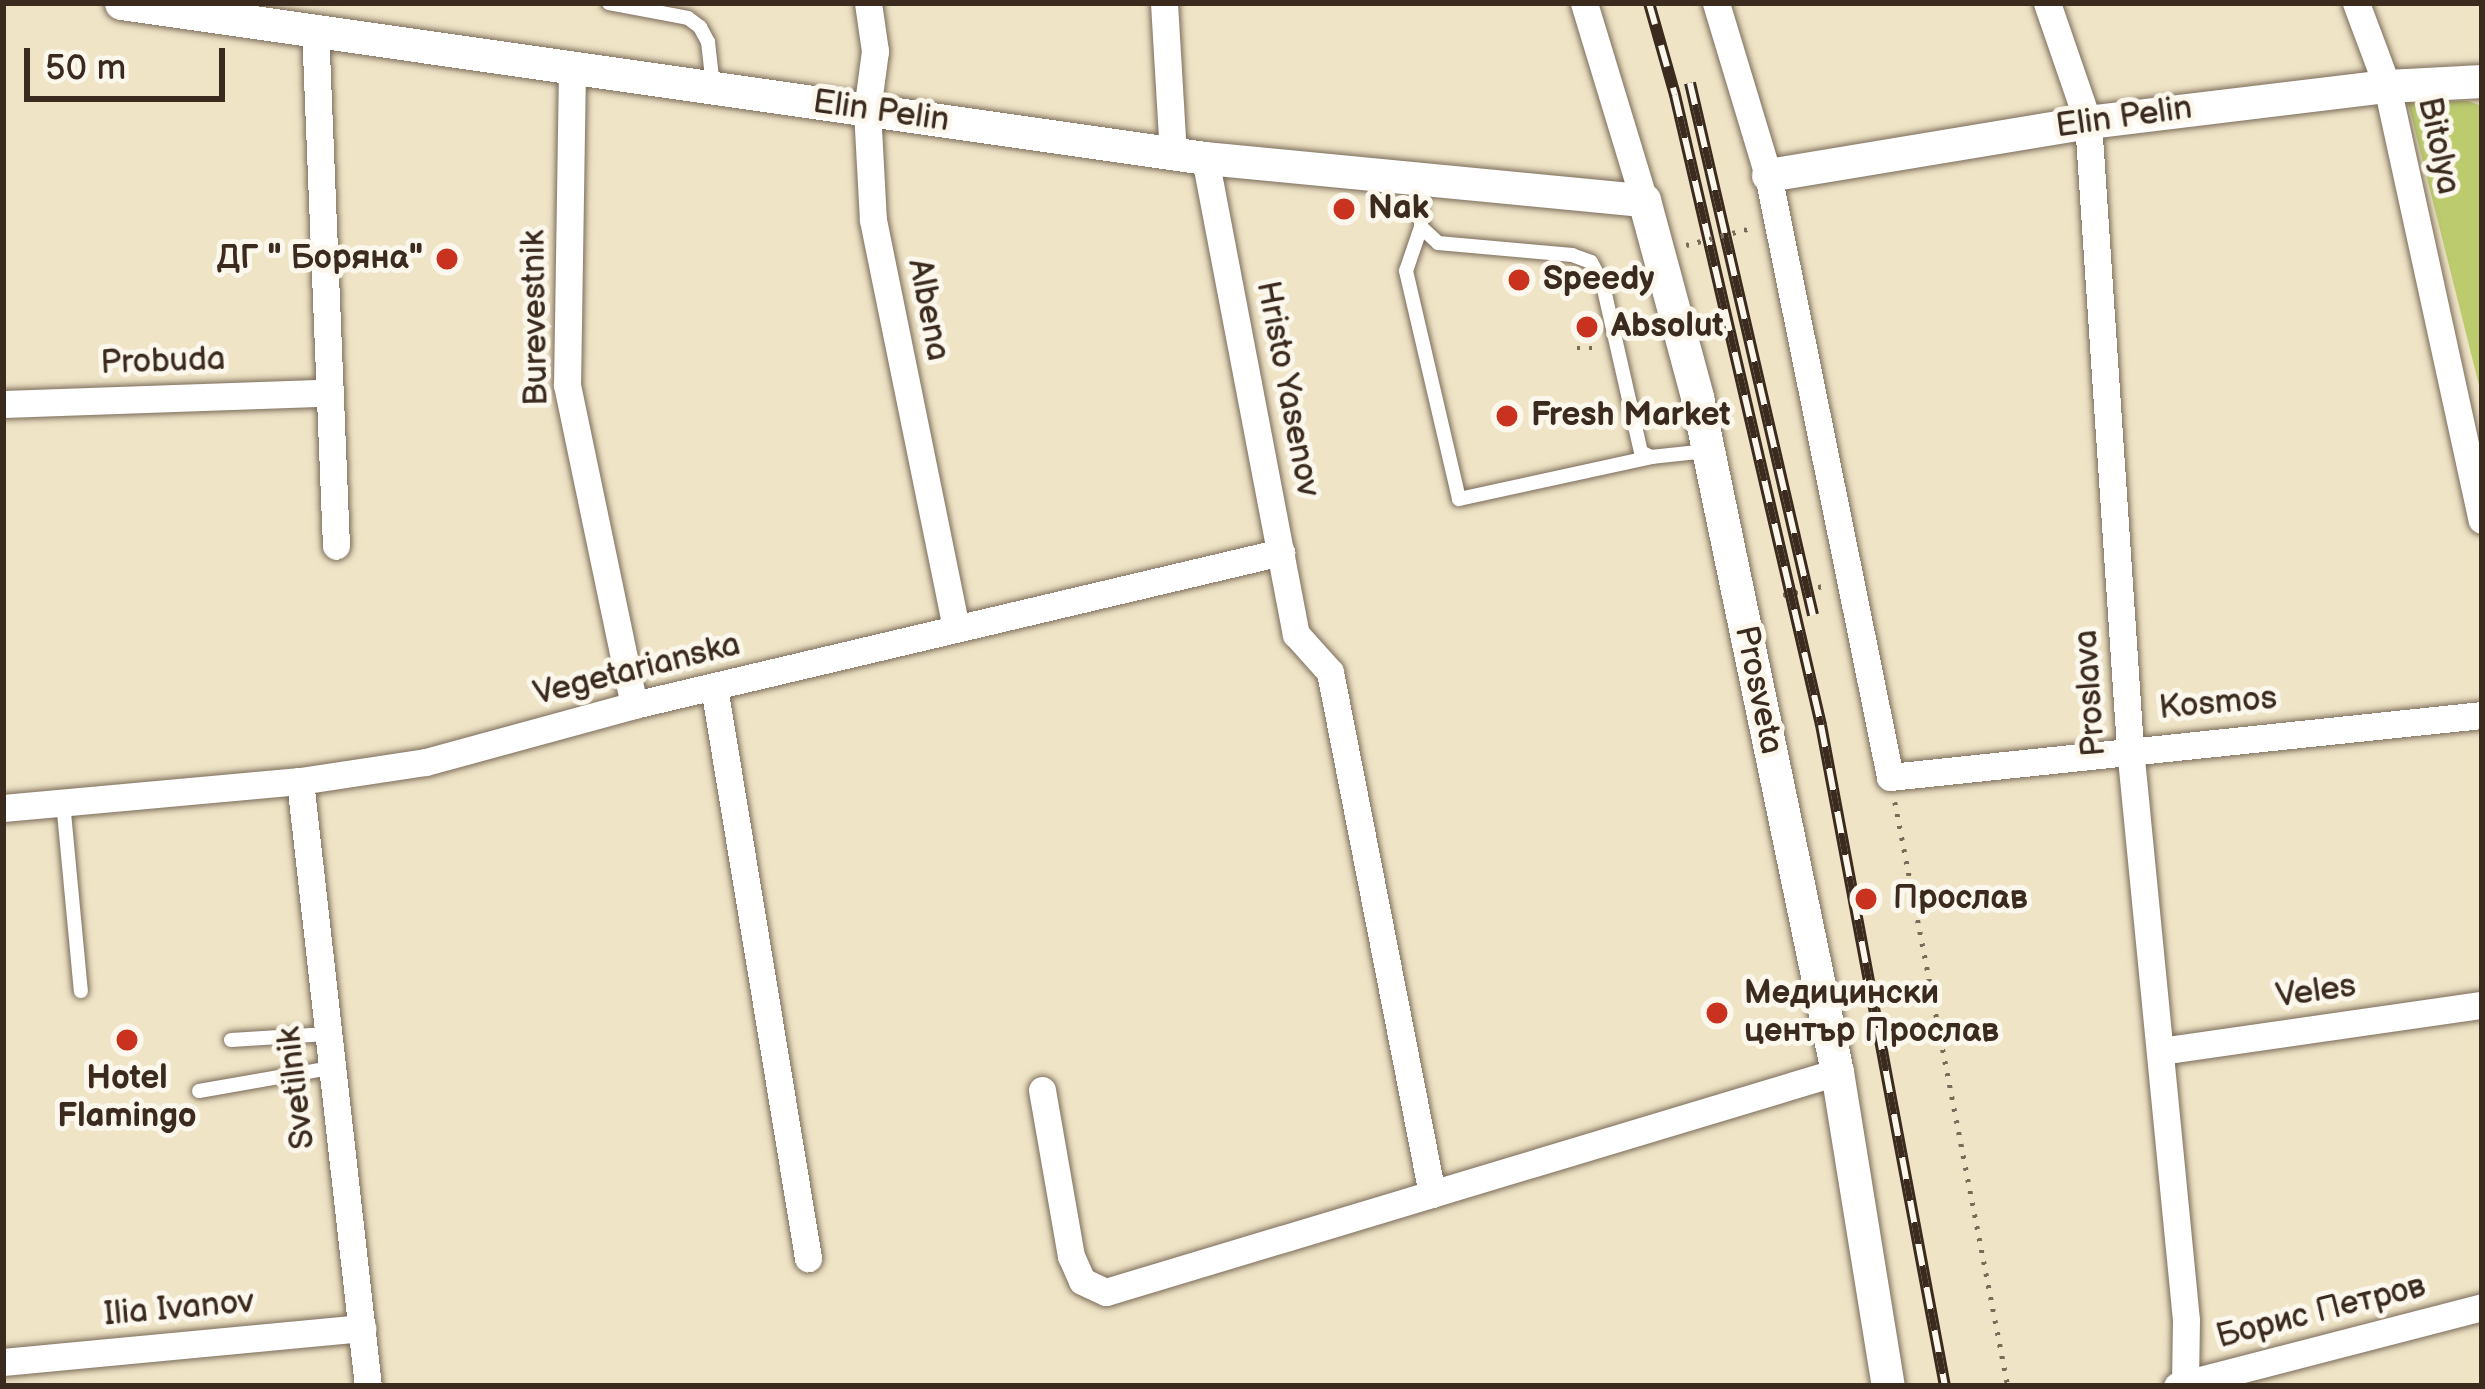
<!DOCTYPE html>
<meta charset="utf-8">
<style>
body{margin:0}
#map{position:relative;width:2485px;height:1389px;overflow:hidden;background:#efe4c6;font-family:"Balsamiq Sans",sans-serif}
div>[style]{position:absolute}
.green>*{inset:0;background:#bbcb6e}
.path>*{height:4.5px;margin-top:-2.25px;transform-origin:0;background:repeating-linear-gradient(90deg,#7a6b59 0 3px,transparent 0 12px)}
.roads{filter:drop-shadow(0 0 3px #7a6b59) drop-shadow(0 0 3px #7a6b59)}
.service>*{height:14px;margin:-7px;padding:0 7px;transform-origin:7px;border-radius:7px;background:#fff}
.minor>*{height:27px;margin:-13.5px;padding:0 13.5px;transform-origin:13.5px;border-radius:13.5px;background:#fff}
.tertiary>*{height:33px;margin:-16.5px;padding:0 16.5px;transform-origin:16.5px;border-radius:16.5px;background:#fff}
.rail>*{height:12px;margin-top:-6px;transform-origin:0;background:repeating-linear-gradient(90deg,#fbf7ec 0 22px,#3b2a1e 0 44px);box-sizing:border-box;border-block:3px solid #3b2a1e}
.path-bridge>*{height:4.5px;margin-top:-2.25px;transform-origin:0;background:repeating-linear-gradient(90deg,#7a6b59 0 3px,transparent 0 12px)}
.dots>*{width:33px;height:33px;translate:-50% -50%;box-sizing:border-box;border:6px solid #fbf7ec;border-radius:50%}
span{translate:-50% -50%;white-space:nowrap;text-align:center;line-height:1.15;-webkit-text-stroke:10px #fbf7ec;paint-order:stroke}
.street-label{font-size:33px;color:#3b2a1e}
.poi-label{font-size:33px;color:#3b2a1e;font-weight:700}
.left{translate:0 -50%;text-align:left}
.right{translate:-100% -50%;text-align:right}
.frame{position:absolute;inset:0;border:6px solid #3b2a1e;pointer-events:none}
.scale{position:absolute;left:24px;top:48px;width:201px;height:54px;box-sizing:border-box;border:6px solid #3b2a1e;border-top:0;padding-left:15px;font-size:36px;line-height:42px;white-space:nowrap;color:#3b2a1e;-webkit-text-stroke:9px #fbf7ec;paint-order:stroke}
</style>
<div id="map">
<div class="green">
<i style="clip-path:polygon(2468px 101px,2482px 106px,2482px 397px,2408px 102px)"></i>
</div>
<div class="path">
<i style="left:1577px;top:348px;width:22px"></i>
<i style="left:1783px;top:595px;width:41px;rotate:-12.7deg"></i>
<i style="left:1895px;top:802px;width:595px;rotate:79.05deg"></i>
</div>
<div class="roads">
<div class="service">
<i style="left:609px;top:3px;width:80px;rotate:10.8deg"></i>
<i style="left:688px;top:18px;width:15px;rotate:37deg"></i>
<i style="left:700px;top:27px;width:17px;rotate:62deg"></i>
<i style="left:708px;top:42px;width:44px;rotate:83.5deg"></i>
<i style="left:1420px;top:179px;width:48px;rotate:88.8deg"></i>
<i style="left:1421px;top:227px;width:23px;rotate:43deg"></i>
<i style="left:1438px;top:243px;width:135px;rotate:5.1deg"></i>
<i style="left:1572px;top:255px;width:20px;rotate:20deg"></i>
<i style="left:1591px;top:262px;width:26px;rotate:62deg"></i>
<i style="left:1603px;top:285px;width:171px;rotate:77.2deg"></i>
<i style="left:1641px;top:452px;width:11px;rotate:27deg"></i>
<i style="left:1651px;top:457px;width:56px;rotate:-6.1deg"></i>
<i style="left:1421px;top:227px;width:46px;rotate:108.8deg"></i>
<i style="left:1406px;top:271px;width:234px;rotate:76.9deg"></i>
<i style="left:1459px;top:499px;width:197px;rotate:-12.3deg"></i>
<i style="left:63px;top:802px;width:190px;rotate:84.6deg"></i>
<i style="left:231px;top:1040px;width:96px;rotate:-3.6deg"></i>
<i style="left:199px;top:1091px;width:134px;rotate:-9.9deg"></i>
</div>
<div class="minor">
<i style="left:868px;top:3px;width:49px;rotate:81.7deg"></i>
<i style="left:875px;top:51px;width:60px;rotate:97.7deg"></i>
<i style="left:867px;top:110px;width:110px;rotate:86.9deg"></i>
<i style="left:873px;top:220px;width:416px;rotate:78.5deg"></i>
<i style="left:1164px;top:3px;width:150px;rotate:86.6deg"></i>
<i style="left:1584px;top:3px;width:206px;rotate:73.1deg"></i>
<i style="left:1716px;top:3px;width:180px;rotate:73.2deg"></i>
<i style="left:1768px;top:175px;width:614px;rotate:78.54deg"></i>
<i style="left:1890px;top:777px;width:595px;rotate:-5.98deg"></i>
<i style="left:2047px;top:3px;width:126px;rotate:71deg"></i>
<i style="left:2088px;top:122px;width:627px;rotate:86.16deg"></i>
<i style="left:2130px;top:748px;width:575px;rotate:84.41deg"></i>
<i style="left:2186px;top:1320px;width:64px;rotate:90.9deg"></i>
<i style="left:2356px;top:3px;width:89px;rotate:69.5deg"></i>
<i style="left:2387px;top:86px;width:444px;rotate:77.7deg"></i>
<i style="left:315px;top:28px;width:518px;rotate:87.68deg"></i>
<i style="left:572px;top:68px;width:317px;rotate:90.9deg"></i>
<i style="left:567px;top:385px;width:327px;rotate:78.2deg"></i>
<i style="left:1205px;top:158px;width:485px;rotate:79.2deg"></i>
<i style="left:1296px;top:634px;width:51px;rotate:48.2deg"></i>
<i style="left:1330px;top:672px;width:532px;rotate:78.94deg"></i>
<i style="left:3px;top:404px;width:322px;rotate:-2deg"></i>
<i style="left:714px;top:687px;width:579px;rotate:80.65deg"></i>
<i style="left:300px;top:781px;width:609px;rotate:83.59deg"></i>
<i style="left:3px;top:808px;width:298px;rotate:-5.2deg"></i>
<i style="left:300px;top:781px;width:127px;rotate:-8.6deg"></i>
<i style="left:426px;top:762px;width:216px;rotate:-15.3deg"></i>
<i style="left:634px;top:705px;width:665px;rotate:-13.3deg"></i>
<i style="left:2161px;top:1051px;width:324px;rotate:-8.2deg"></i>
<i style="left:1042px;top:1090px;width:169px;rotate:80.1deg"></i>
<i style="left:1071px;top:1256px;width:27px;rotate:66deg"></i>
<i style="left:1082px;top:1281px;width:26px;rotate:25deg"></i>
<i style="left:1106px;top:1292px;width:763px;rotate:-16.75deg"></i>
<i style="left:3px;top:1362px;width:361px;rotate:-5.4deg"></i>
<i style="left:2177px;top:1386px;width:315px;rotate:-14.5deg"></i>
</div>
<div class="tertiary">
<i style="left:121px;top:3px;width:1095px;rotate:8.14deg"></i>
<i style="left:1205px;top:158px;width:441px;rotate:5.5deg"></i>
<i style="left:1644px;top:200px;width:204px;rotate:74.9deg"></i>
<i style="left:1697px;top:397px;width:689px;rotate:78.28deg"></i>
<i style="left:1837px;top:1072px;width:318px;rotate:80.8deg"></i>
<i style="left:1768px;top:175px;width:324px;rotate:-9.4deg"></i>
<i style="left:2088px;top:122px;width:301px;rotate:-6.9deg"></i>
<i style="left:2387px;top:86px;width:95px;rotate:-3deg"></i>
</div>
</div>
<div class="rail">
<i style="left:1649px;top:3px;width:96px;rotate:74.2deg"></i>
<i style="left:1675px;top:95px;width:647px;rotate:76.95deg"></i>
<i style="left:1821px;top:725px;width:673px;rotate:79.38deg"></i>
<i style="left:1690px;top:83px;width:546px;rotate:76.98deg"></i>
</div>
<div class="path-bridge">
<i style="left:1686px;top:245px;width:71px;rotate:-14.6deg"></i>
</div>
<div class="dots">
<i style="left:1344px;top:209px;background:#c8321e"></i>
<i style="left:447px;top:259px;background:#c8321e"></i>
<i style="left:1519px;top:280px;background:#c8321e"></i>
<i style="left:1587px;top:327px;background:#c8321e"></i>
<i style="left:1507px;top:416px;background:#c8321e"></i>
<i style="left:1866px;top:899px;background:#c8321e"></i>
<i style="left:1717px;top:1013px;background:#c8321e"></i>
<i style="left:127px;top:1040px;background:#c8321e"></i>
</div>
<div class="street-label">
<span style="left:881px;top:112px;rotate:8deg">Elin Pelin</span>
<span style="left:2124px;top:118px;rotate:-8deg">Elin Pelin</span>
<span style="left:2438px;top:146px;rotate:78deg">Bitolya</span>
<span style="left:928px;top:310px;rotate:79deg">Albena</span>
<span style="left:536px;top:318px;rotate:-91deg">Burevestnik</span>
<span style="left:163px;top:362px;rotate:-2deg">Probuda</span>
<span style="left:1287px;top:389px;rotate:79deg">Hristo Yasenov</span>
<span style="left:637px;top:670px;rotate:-14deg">Vegetarianska</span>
<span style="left:1758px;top:690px;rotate:78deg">Prosveta</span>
<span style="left:2091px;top:693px;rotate:-94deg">Proslava</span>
<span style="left:2218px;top:704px;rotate:-5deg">Kosmos</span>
<span style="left:2316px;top:992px;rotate:-8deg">Veles</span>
<span style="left:297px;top:1088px;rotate:-97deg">Svetilnik</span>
<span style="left:179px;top:1309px;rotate:-5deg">Ilia Ivanov</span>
<span style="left:2321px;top:1312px;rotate:-14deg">Борис Петров</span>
</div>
<div class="poi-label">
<span class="left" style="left:1368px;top:209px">Nak</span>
<span class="right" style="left:423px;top:259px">ДГ " Боряна"</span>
<span class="left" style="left:1543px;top:280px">Speedy</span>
<span class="left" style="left:1611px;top:327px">Absolut</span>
<span class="left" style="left:1531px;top:416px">Fresh Market</span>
<span class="left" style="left:1893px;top:899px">Прослав</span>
<span class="left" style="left:1744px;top:1013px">Медицински<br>център Прослав</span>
<span style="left:127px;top:1098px">Hotel<br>Flamingo</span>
</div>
<div class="frame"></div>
<div class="scale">50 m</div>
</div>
